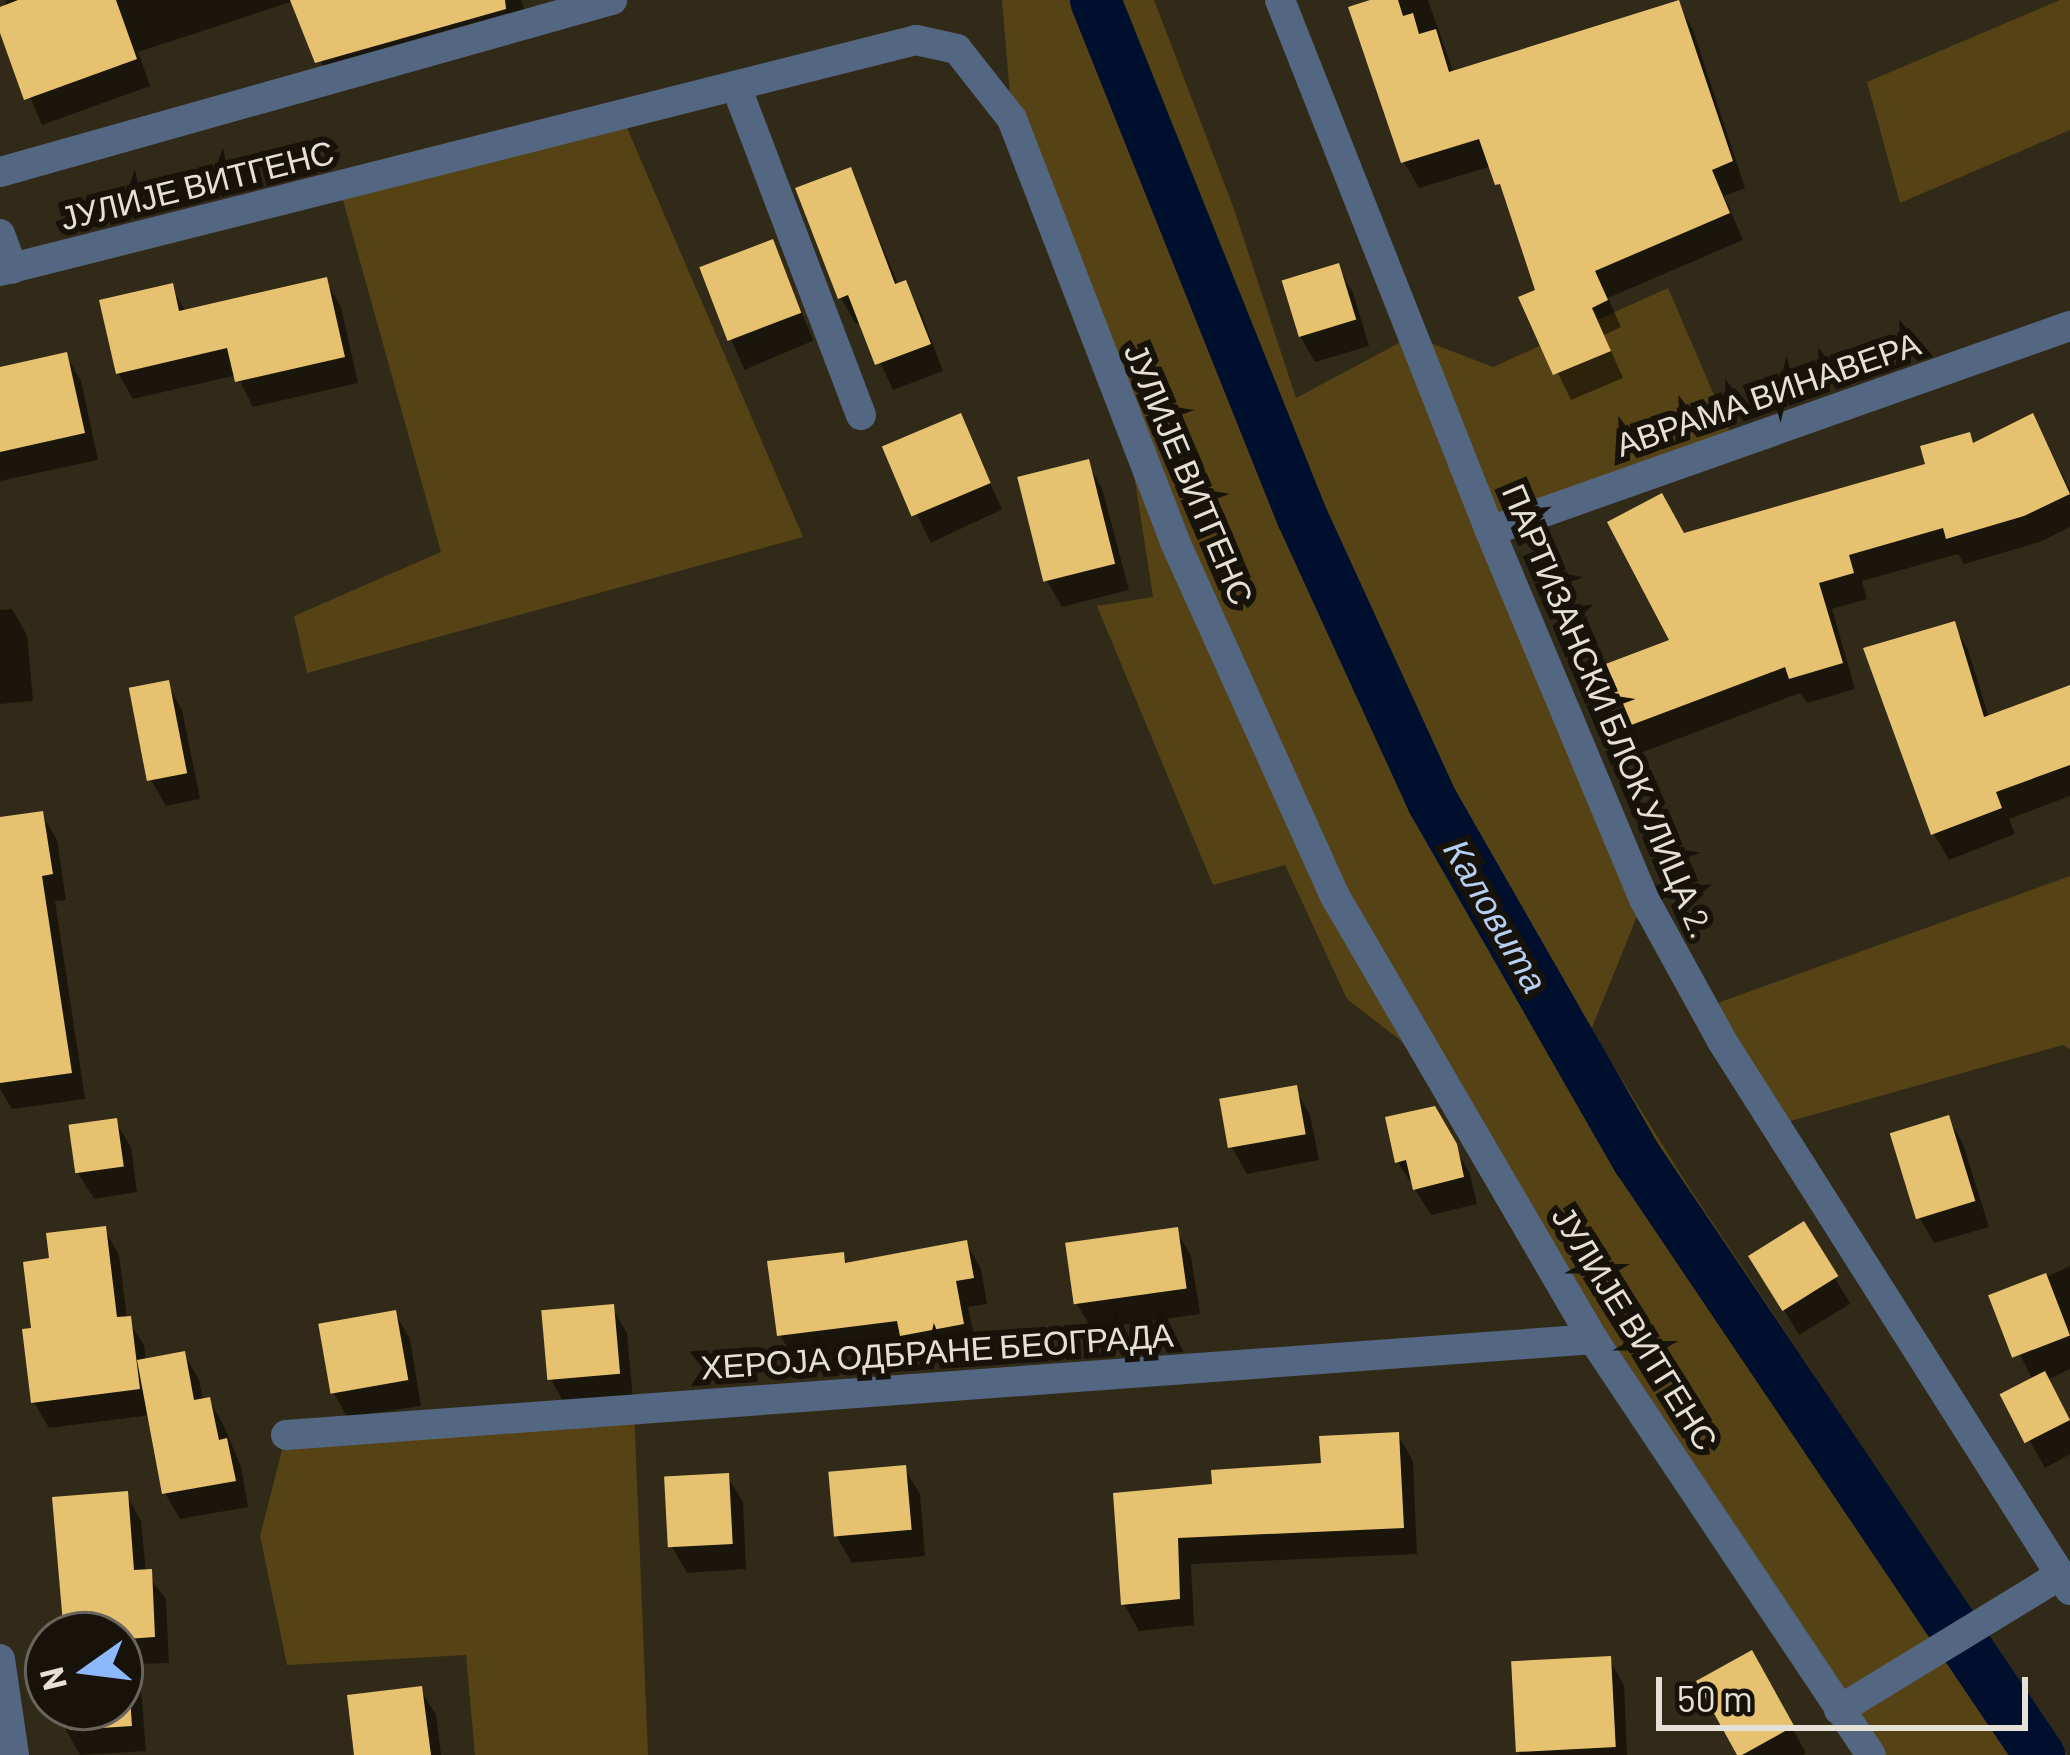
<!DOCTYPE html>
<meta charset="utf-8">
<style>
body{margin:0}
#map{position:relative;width:2070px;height:1755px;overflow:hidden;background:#322a18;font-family:Barlow,sans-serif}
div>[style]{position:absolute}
.green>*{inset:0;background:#554316}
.shadow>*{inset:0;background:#0007;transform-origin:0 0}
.canal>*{height:51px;margin:-25.5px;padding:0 25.5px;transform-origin:25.5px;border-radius:25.5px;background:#000f2d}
.building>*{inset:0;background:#e6c270;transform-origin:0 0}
.minor>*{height:30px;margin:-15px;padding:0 15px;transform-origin:15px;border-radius:15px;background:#546782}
span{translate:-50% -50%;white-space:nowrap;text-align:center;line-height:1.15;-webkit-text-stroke:12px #17130b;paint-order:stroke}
.street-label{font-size:33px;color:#e6e1d6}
.water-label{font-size:36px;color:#b6cef1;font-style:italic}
.north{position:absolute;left:24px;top:1611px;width:120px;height:120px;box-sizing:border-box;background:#17130b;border:3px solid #6a655c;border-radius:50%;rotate:256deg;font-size:33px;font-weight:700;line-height:48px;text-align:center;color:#e6e1d6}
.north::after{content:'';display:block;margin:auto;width:42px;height:54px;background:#8cb9fc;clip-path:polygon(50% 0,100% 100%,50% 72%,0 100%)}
.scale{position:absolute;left:1656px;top:1677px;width:372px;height:54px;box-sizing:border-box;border:6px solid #e6e1d6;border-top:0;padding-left:15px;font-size:36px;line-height:42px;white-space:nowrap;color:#e6e1d6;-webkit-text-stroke:9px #17130b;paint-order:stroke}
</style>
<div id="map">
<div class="green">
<i style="clip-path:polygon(1002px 0,1154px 0,1234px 209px,1296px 398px,1412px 336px,1493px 367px,1668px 288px,1735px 444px,1490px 531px,1644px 899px,1591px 1030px,1687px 1184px,2067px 1755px,1869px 1755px,1435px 1067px,1347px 999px,1285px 865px,1213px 885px,1097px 606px,1153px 597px,1125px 416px,1012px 119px)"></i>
<i style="clip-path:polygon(2060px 0,2070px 0,2070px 130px,1900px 203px,1867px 82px)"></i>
<i style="clip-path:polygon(621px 114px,803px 537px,307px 673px,294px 616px,441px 552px,339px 186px)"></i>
<i style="clip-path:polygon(2070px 876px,2070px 1049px,2063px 1045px,1776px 1125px,1704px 1008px)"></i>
<i style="clip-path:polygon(634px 1409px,648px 1755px,475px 1755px,466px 1655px,287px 1665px,260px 1536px,286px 1435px)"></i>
</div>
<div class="shadow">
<i style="clip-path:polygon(6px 0,521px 0,532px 32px,333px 88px,294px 1px,138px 52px,150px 86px,42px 125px,0 25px)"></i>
<i style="clip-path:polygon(1380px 0,1428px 0,1454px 74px,1678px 4px,1693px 30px,1745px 188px,1724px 196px,1743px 240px,1608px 298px,1621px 327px,1604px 335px,1623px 378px,1571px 400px,1522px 299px,1539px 292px,1511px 206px,1492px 166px,1419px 188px,1404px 162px)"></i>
<i style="clip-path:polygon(850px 170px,899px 286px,905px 284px,920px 310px,943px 371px,893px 390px,861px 322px,856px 324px,841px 298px)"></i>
<i style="left:772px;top:243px;width:106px;height:75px;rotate:67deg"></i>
<i style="clip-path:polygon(1338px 267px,1353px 293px,1369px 346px,1315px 362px,1300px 336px)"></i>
<i style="clip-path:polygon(326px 281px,341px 307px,358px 383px,253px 407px,237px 375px,133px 399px,118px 373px,171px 287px,186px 312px)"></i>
<i style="clip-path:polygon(66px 355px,81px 381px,98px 460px,0 481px,0 370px)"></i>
<i style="left:959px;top:417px;width:102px;height:79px;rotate:65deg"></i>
<i style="clip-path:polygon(2032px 417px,2070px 489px,2070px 527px,2040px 542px,1964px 564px,1958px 554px,1862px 581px,1867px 599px,1832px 609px,1855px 689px,1807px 703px,1800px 693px,1635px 755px,1620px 729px,1673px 641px,1683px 536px,1929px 466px)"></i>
<i style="clip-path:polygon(1087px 462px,1102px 488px,1129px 590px,1062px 607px,1047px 581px)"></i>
<i style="clip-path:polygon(12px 609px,27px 635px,33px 701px,0 704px,0 610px)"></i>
<i style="clip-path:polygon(1953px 624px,1968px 650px,1989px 718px,2070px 688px,2070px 796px,2009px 819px,2015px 834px,1949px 860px,1934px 834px)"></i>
<i style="clip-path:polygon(167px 684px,182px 710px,200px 799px,166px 806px,151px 780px)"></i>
<i style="clip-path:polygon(42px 814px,57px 840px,66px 900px,55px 901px,85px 1099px,12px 1109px,0 1089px,0 821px)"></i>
<i style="clip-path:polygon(1295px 1089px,1310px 1115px,1319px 1160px,1247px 1174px,1232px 1148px)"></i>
<i style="clip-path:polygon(1433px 1109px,1470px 1174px,1477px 1204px,1431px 1215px,1398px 1162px)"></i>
<i style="clip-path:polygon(1948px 1118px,1963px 1144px,1989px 1227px,1934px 1243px,1919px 1217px)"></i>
<i style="clip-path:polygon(115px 1121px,131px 1147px,137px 1192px,94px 1199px,78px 1173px)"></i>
<i style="left:1803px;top:1225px;width:92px;height:60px;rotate:59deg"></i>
<i style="clip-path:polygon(104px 1229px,119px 1255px,127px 1319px,144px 1345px,146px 1361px,184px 1354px,199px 1380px,203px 1401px,209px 1400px,224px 1426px,241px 1467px,248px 1507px,180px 1519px,165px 1493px,151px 1415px,49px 1428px,34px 1402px,34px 1331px)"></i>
<i style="clip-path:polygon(1176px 1230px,1191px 1256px,1200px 1314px,1092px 1329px,1076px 1303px)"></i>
<i style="clip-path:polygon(966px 1243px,981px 1269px,987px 1304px,968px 1307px,977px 1350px,918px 1361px,910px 1347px,795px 1361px,780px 1335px,842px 1255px,848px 1265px)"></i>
<i style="clip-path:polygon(2070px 1266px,2070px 1369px,2047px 1380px,2070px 1422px,2070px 1454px,2045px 1468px,2005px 1397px,2033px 1381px,1994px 1301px)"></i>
<i style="clip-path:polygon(612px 1307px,627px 1333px,633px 1400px,566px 1406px,551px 1380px)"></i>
<i style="clip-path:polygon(395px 1313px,410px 1339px,421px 1406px,347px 1417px,332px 1390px)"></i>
<i style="clip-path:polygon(1398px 1435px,1413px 1461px,1417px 1554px,1191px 1564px,1194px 1625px,1139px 1631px,1124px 1604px,1215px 1487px,1324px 1466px)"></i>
<i style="clip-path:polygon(904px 1468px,920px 1494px,925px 1556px,852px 1563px,837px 1537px)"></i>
<i style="clip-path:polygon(727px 1476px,743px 1502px,746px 1569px,687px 1573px,672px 1547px)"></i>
<i style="clip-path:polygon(126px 1494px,141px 1521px,146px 1573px,166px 1599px,169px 1663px,139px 1664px,146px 1751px,80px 1755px,66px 1730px,64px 1707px,120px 1707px,120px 1635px,66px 1635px)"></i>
<i style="clip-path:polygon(1751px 1654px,1806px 1753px,1803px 1755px,1740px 1755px,1700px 1682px)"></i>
<i style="clip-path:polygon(1609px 1659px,1624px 1685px,1627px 1755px,1520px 1755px,1518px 1750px)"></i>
<i style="clip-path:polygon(420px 1689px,436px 1715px,441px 1755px,357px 1755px)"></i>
</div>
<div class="canal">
<i style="left:1095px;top:0;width:555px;rotate:68.2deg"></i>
<i style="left:1301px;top:515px;width:315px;rotate:65.4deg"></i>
<i style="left:1432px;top:801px;width:414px;rotate:60.2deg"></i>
<i style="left:1638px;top:1160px;width:718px;rotate:56.02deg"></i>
</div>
<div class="building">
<i style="clip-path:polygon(18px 0,116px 0,137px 59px,24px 100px,0 33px,0 7px)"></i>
<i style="clip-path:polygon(290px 0,505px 0,506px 9px,315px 63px)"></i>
<i style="clip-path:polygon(1370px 0,1398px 0,1403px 16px,1413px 13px,1419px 34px,1436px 29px,1449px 72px,1679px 0,1733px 161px,1712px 170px,1730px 213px,1595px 271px,1608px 300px,1592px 308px,1611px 351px,1553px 375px,1518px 297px,1535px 290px,1500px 184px,1495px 185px,1479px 139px,1401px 163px,1348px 7px)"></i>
<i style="clip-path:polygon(851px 167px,895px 284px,906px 280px,931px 344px,875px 365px,848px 295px,838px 299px,795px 188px)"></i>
<i style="left:773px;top:239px;width:79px;height:79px;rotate:69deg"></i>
<i style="left:1339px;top:263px;width:59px;height:60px;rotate:73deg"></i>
<i style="clip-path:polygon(327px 277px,345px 357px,235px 382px,227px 348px,116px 374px,99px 300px,173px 283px,179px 311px)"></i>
<i style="clip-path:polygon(67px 352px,85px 433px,0 452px,0 367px)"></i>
<i style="left:961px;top:413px;width:76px;height:86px;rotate:67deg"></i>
<i style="clip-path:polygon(2033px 413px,2070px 494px,2024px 516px,1946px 539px,1943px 528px,1849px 555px,1854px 573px,1819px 583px,1843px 663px,1789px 679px,1785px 667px,1618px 730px,1595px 668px,1669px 640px,1607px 522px,1662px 493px,1684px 533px,1925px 464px,1920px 446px,1970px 432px,1973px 443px)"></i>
<i style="left:1089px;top:459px;width:108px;height:74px;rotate:76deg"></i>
<i style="clip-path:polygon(1955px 621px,1984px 717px,2070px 685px,2070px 765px,1996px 792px,2002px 808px,1931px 835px,1863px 648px)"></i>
<i style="left:169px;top:680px;width:95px;height:41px;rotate:79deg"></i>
<i style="clip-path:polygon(43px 811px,53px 874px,42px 876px,72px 1073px,0 1083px,0 817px)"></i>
<i style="left:1297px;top:1085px;width:50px;height:79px;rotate:80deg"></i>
<i style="clip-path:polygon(1435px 1106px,1457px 1144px,1464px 1177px,1413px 1190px,1406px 1160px,1395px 1163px,1385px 1117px)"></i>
<i style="left:1949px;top:1115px;width:90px;height:62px;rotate:73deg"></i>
<i style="left:117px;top:1118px;width:49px;height:49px;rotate:82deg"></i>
<i style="left:1804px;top:1221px;width:65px;height:66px;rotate:58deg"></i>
<i style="clip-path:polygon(106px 1226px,117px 1317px,131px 1316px,140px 1389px,31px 1403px,22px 1329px,31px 1328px,23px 1262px,49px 1258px,46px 1233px)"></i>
<i style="left:1178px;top:1227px;width:62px;height:114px;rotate:82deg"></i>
<i style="clip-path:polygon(967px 1240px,974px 1278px,956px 1281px,964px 1324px,900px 1336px,897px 1321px,777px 1336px,767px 1261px,844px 1252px,845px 1263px)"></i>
<i style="left:2046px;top:1273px;width:67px;height:62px;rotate:69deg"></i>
<i style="left:614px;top:1304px;width:70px;height:73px;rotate:85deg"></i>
<i style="left:396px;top:1310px;width:71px;height:79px;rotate:80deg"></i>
<i style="clip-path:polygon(185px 1351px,194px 1400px,210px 1397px,219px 1440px,227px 1438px,236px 1481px,162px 1494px,137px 1360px)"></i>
<i style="left:2045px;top:1371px;width:55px;height:51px;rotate:63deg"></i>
<i style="clip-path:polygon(1399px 1432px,1404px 1528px,1178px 1538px,1180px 1599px,1121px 1605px,1113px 1493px,1212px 1484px,1211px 1470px,1321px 1463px,1319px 1436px)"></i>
<i style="left:906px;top:1465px;width:65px;height:78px;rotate:85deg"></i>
<i style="left:729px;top:1473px;width:71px;height:65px;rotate:87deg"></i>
<i style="clip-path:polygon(128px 1491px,134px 1570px,152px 1569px,155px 1637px,126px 1639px,132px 1726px,70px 1730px,68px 1707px,120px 1707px,120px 1635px,64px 1635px,52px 1497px)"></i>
<i style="left:1752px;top:1650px;width:87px;height:64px;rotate:61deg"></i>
<i style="left:1611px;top:1656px;width:91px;height:100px;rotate:87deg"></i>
<i style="clip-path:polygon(422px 1686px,431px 1755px,354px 1755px,347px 1695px)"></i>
</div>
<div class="minor">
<i style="left:1280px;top:0;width:571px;rotate:68.42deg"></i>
<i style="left:1490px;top:531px;width:399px;rotate:67.3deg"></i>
<i style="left:1644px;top:899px;width:162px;rotate:61.2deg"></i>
<i style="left:1722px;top:1041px;width:650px;rotate:57.63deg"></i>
<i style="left:736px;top:86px;width:352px;rotate:69.2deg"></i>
<i style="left:0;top:172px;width:636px;rotate:-15.7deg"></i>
<i style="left:0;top:234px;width:37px;rotate:70deg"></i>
<i style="left:0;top:271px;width:945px;rotate:-14.15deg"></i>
<i style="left:916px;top:40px;width:42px;rotate:12.4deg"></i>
<i style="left:957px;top:49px;width:89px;rotate:51.8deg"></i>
<i style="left:1012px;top:119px;width:453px;rotate:68.9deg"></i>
<i style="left:1175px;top:542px;width:391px;rotate:65.7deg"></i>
<i style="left:1336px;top:898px;width:510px;rotate:59.77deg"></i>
<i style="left:1593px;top:1339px;width:500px;rotate:56.25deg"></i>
<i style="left:1490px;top:531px;width:615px;rotate:-19.47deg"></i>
<i style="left:286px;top:1435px;width:1311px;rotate:-4.2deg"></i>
<i style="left:0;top:1659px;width:97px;rotate:81.7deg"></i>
<i style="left:1839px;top:1710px;width:259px;rotate:-31.4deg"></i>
</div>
<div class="street-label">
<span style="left:197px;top:185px;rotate:-14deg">ЈУЛИЈЕ ВИТГЕНС</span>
<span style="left:1768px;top:394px;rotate:-19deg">АВРАМА ВИНАВЕРА</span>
<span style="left:1189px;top:474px;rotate:67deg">ЈУЛИЈЕ ВИТГЕНС</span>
<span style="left:1608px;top:711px;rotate:67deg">ПАРТИЗАНСКИ БЛОК УЛИЦА 2.</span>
<span style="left:1635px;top:1328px;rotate:58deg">ЈУЛИЈЕ ВИТГЕНС</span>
<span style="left:937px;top:1351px;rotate:-4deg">ХЕРОЈА ОДБРАНЕ БЕОГРАДА</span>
</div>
<div class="water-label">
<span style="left:1497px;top:915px;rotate:60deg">Каловита</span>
</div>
<div class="north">N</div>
<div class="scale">50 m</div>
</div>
